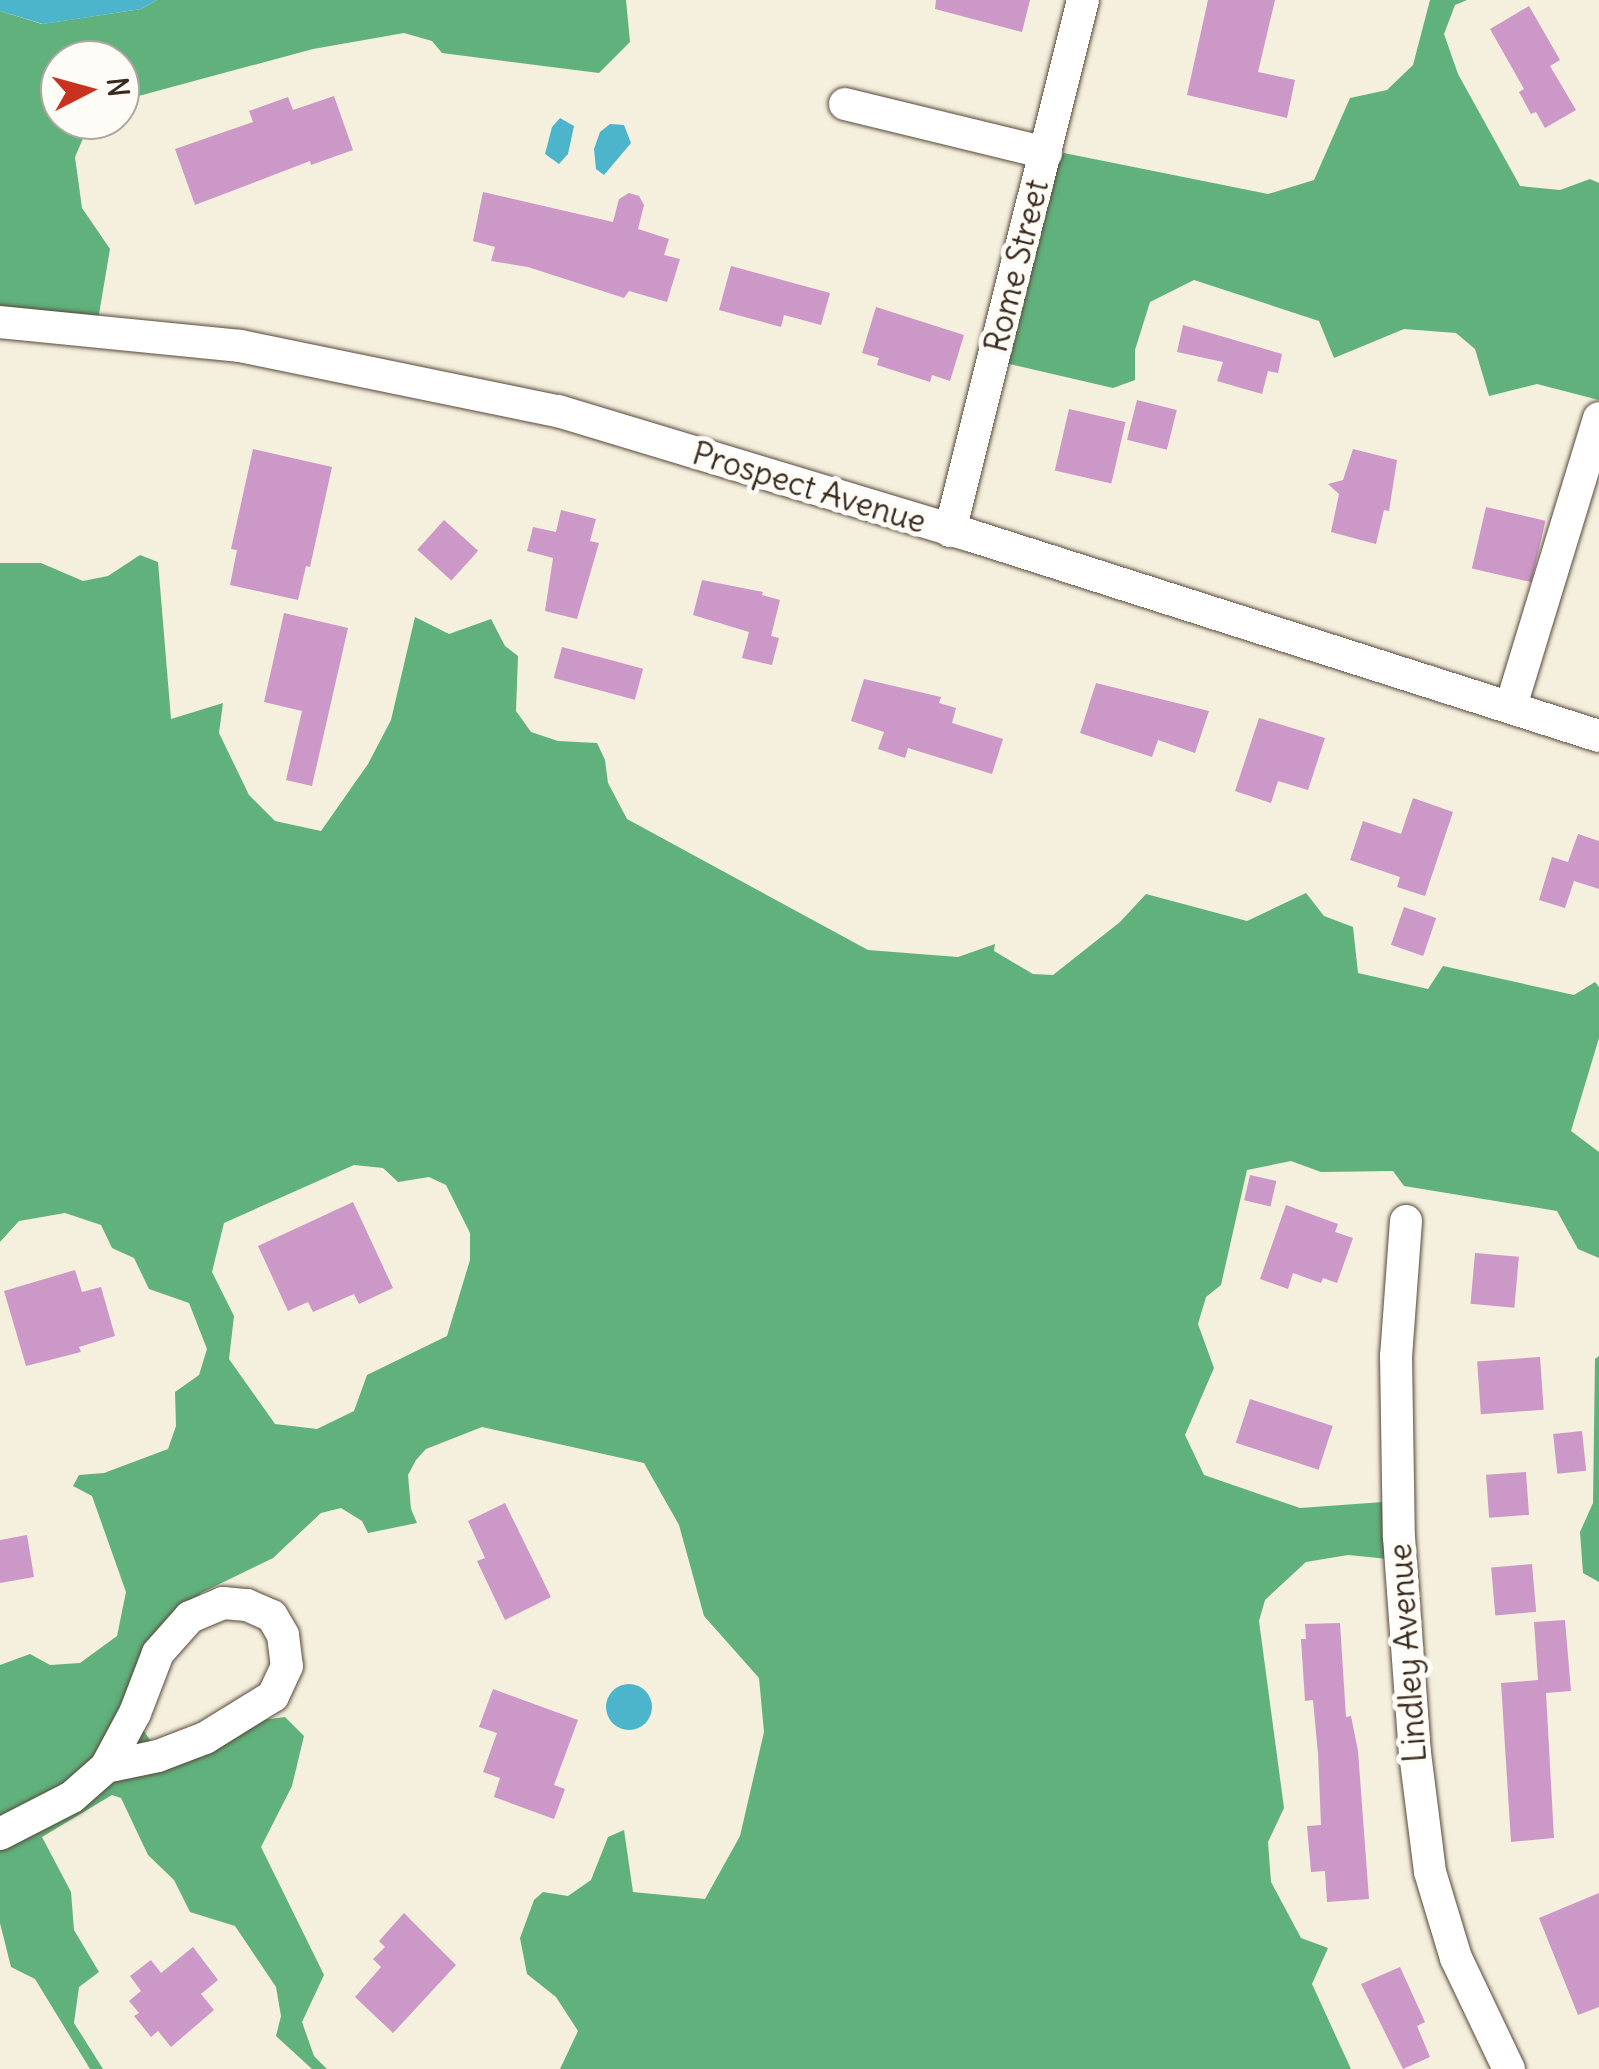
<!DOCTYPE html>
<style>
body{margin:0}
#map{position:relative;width:1599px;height:2069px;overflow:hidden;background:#f5efdd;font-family:Delius,sans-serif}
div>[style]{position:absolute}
.forest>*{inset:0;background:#61b17c}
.water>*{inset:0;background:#4db5cb}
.round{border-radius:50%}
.building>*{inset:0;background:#cc98c7;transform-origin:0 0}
.roads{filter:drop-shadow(0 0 2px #57483b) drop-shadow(0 0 2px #57483b)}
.minor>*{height:32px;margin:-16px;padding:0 16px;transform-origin:16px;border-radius:16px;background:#fff}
span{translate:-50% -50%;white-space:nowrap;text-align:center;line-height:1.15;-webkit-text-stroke:10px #fdfcf7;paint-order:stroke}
.street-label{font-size:32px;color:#3b2a1e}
.north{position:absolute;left:40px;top:40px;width:100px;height:100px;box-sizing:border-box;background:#fdfcf7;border:2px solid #afa8a0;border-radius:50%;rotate:84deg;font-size:28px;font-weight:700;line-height:40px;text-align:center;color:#3b2a1e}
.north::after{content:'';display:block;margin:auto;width:35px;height:45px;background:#c8321e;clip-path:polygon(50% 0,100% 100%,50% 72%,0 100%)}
</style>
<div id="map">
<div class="forest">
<i style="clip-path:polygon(157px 0,626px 0,630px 42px,599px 73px,442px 53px,432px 41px,404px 33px,313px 49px,120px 101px,120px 60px,60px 60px,60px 120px,91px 120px,75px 157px,82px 208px,110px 249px,97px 326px,0 317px,0 11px,42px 24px,141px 9px)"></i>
<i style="clip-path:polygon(1430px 0,1467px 0,1455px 5px,1444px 34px,1458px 74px,1520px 186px,1560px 190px,1590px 179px,1599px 183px,1599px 400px,1537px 384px,1489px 396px,1475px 349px,1456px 333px,1404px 329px,1334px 358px,1319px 321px,1194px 280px,1150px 302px,1135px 350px,1135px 380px,1113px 388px,997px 361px,1049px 150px,1268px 194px,1314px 180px,1350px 98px,1387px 90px,1413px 65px)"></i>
<i style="clip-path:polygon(evenodd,140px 555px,158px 562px,171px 719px,223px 703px,219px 733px,249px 795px,275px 821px,321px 831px,368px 764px,391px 720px,415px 617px,449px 634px,491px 619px,505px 646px,518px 656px,516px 711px,531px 732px,558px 741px,597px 743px,605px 760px,608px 783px,627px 819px,868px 950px,958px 957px,995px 944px,994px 951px,1033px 974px,1053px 975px,1120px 922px,1146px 894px,1247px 921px,1306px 893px,1324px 916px,1353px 927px,1358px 973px,1428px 989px,1443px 966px,1574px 995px,1595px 982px,1599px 987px,1599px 1038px,1571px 1131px,1599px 1152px,1599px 1258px,1578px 1249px,1557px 1211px,1404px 1186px,1393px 1171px,1321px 1172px,1291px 1161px,1247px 1170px,1221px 1285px,1206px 1297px,1198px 1324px,1214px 1368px,1185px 1435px,1204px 1475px,1300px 1508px,1397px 1501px,1399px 1560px,1348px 1555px,1306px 1562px,1265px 1600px,1259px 1621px,1284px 1808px,1268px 1842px,1271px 1882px,1301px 1938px,1328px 1948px,1312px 1984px,1351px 2069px,560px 2069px,578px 2031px,556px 1997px,527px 1974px,520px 1938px,534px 1900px,543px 1892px,568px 1896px,591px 1880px,608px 1837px,624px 1830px,633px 1892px,705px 1899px,740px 1836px,764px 1732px,759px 1678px,704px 1616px,679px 1525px,644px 1463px,482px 1427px,426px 1449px,416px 1460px,408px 1475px,411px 1509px,417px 1523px,368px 1533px,362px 1521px,341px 1508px,321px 1513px,273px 1558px,201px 1593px,152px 1647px,129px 1709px,167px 1765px,247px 1722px,285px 1717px,304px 1736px,292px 1786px,261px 1847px,324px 1975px,302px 2022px,314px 2056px,327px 2069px,312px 2069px,276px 2036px,281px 2016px,276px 1987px,235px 1926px,190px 1912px,174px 1880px,148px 1855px,121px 1798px,112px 1795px,42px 1837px,71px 1892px,74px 1930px,99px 1972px,79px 1987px,74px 2023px,103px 2069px,90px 2069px,35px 1979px,11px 1967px,0 1923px,0 1665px,30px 1654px,50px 1665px,80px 1663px,117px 1636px,126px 1592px,92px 1496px,73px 1486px,79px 1475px,104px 1473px,168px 1449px,176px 1426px,175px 1392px,199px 1375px,207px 1349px,189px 1303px,149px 1289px,134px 1258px,112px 1248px,101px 1225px,65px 1213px,19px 1221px,0 1242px,0 563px,41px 563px,83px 581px,108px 576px,140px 555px,354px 1165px,383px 1168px,398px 1182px,429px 1177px,446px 1185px,470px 1233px,470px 1260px,447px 1336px,367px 1375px,354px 1411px,317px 1429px,275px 1424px,229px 1359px,234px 1316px,212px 1272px,224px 1223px,354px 1165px)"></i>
<i style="clip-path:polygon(1599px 1356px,1599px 1582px,1583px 1573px,1580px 1532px,1593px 1503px,1595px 1359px)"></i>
</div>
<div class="water">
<i style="clip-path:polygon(0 0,157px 0,141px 9px,43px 24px,0 11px)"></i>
<i style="clip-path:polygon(560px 118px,574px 126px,568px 154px,559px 164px,545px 154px,552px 127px)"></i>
<i style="clip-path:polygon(610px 124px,624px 125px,631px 143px,604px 175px,596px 169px,594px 149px,600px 132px)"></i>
<i class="round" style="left:606px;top:1684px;width:46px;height:46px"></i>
</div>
<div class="building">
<i style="clip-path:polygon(936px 0,1030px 0,1022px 32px,935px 9px)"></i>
<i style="clip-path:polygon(1208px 0,1275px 0,1258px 72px,1295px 80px,1287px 118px,1187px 95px)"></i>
<i style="clip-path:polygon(1529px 6px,1560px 60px,1550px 66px,1576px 110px,1545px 128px,1536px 112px,1531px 114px,1519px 92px,1524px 89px,1490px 29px)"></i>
<i style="clip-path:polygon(334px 96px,353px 150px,311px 165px,310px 161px,195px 205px,175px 149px,253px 122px,249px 111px,288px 97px,293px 110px)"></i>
<i style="clip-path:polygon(483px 192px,613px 222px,619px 199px,629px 193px,639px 196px,644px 205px,638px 229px,669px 239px,664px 255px,680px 259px,667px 302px,629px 291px,624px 298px,528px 267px,491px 261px,495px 247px,473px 241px)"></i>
<i style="clip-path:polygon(731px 266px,830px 293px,821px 325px,784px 315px,781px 327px,719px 310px)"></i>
<i style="clip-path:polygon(876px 307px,964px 335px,950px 381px,932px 375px,930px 382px,877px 365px,879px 358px,862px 353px)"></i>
<i style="clip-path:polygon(1183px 325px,1282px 354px,1278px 373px,1268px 371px,1262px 394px,1217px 381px,1223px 362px,1177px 352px)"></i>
<i style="left:1137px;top:400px;width:41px;height:41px;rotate:14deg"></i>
<i style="left:1069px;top:409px;width:58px;height:63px;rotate:13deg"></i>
<i style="clip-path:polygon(253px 449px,332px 467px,310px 567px,306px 566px,298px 600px,230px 585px,237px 550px,231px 549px)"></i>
<i style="clip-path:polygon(1353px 449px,1397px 460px,1389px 511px,1384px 510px,1376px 544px,1331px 532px,1339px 494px,1328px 484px,1343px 480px)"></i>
<i style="left:1486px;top:507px;width:61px;height:63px;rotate:13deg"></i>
<i style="clip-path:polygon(561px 510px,596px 519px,590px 541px,599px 543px,577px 619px,545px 611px,553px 558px,527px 551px,533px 527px,556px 532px)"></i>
<i style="left:444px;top:520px;width:46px;height:40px;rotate:42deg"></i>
<i style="clip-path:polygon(702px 580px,763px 592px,762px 595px,780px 600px,771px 636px,779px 638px,772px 665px,742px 658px,749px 632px,693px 615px)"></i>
<i style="clip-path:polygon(284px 613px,348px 628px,312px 786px,286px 780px,302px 711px,264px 702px)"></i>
<i style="left:562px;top:647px;width:84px;height:32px;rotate:15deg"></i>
<i style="clip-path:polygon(864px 679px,941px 697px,939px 703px,956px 708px,952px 723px,1003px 739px,992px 774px,908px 748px,905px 758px,878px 749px,884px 732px,851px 721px)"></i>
<i style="clip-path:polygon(1096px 683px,1209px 711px,1195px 753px,1158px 740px,1152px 757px,1080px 733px)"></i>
<i style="clip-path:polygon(1259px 718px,1325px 738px,1308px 790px,1278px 781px,1271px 803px,1235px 791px)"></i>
<i style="clip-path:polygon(1413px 798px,1453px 812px,1425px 896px,1397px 887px,1400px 877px,1350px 860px,1363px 821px,1401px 834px)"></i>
<i style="clip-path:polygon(1578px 834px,1599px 841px,1599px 889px,1574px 881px,1565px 908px,1539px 900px,1552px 857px,1568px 862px)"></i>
<i style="left:1404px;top:907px;width:34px;height:40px;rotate:19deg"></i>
<i style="left:1250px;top:1175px;width:27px;height:26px;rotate:13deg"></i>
<i style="clip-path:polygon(353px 1202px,393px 1288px,359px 1304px,354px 1294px,313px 1312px,308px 1302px,288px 1311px,258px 1246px)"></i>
<i style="clip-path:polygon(1286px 1205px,1338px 1224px,1335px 1232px,1353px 1238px,1337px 1283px,1323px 1278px,1321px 1283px,1293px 1273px,1288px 1289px,1260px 1279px)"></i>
<i style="left:1475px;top:1253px;width:44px;height:51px;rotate:5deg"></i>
<i style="clip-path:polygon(75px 1270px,82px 1292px,101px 1287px,115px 1336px,79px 1347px,81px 1352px,26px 1366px,4px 1291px)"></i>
<i style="left:1540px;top:1357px;width:53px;height:63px;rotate:86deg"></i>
<i style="left:1250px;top:1399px;width:87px;height:46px;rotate:18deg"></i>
<i style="left:1582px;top:1431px;width:40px;height:29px;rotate:84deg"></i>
<i style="left:1526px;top:1472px;width:43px;height:40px;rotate:86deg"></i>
<i style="clip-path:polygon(505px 1503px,551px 1597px,505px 1620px,477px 1561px,485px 1558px,468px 1521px)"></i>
<i style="clip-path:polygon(27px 1535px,34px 1577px,0 1583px,0 1540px)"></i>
<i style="left:1532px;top:1564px;width:48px;height:41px;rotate:85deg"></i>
<i style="clip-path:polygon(1565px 1620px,1571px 1691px,1546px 1693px,1554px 1838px,1511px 1842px,1501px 1683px,1538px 1680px,1534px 1622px)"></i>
<i style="clip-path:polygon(1340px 1623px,1346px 1717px,1351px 1716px,1358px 1751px,1369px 1899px,1327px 1902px,1325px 1871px,1311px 1872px,1307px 1826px,1321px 1825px,1318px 1754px,1313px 1700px,1305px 1701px,1301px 1639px,1306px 1639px,1305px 1624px)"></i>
<i style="clip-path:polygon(493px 1689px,578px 1720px,554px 1785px,565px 1789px,554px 1819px,494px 1797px,500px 1778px,483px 1772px,497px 1733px,479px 1727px)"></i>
<i style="clip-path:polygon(1599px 1893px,1599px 2007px,1578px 2015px,1539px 1918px)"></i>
<i style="clip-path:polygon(404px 1913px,456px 1965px,393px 2033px,355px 1997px,381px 1967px,373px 1959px,385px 1947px,379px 1941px)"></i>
<i style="clip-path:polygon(193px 1947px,218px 1980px,201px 1994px,214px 2010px,171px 2047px,158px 2031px,151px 2037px,134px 2016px,139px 2013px,129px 2001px,141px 1991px,130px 1976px,151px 1960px,161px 1973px)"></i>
<i style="clip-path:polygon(1400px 1967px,1425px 2022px,1417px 2026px,1430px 2057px,1403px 2069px,1361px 1984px)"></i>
</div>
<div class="roads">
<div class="minor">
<i style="left:845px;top:104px;width:207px;rotate:13.7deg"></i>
<i style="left:0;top:322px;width:241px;rotate:5.7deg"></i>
<i style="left:240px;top:346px;width:325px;rotate:11.6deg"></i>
<i style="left:558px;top:411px;width:429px;rotate:16.8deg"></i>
<i style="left:969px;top:535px;width:661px;rotate:17.7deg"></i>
<i style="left:950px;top:531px;width:547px;rotate:-75.94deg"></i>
<i style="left:1511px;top:706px;width:301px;rotate:-73deg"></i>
<i style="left:1406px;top:1221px;width:135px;rotate:94.2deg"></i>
<i style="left:1396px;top:1356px;width:181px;rotate:89.1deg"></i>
<i style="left:1399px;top:1537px;width:217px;rotate:85.8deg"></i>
<i style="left:1415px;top:1753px;width:120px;rotate:82.8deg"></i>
<i style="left:1430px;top:1872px;width:90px;rotate:73.2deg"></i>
<i style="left:1456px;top:1958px;width:123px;rotate:64.5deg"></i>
<i style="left:0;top:1834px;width:81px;rotate:-27.2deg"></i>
<i style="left:72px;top:1797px;width:45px;rotate:-41.4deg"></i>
<i style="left:106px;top:1767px;width:61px;rotate:-61.8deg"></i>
<i style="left:135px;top:1713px;width:64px;rotate:-69deg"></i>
<i style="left:158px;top:1653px;width:48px;rotate:-48.4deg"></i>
<i style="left:190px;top:1617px;width:36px;rotate:-23deg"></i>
<i style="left:223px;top:1603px;width:24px;rotate:5deg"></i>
<i style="left:247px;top:1605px;width:27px;rotate:24deg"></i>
<i style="left:272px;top:1616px;width:22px;rotate:60deg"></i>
<i style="left:283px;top:1635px;width:31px;rotate:83deg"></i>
<i style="left:287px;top:1666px;width:33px;rotate:115deg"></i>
<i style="left:273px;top:1696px;width:80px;rotate:148.3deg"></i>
<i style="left:205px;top:1738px;width:50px;rotate:159deg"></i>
<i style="left:158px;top:1756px;width:53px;rotate:168.1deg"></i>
</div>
</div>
<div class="street-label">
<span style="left:1017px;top:266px;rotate:-76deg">Rome Street</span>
<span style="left:809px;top:488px;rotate:17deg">Prospect Avenue</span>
<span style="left:1408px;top:1653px;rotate:-94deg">Lindley Avenue</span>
</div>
<div class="north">N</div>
</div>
